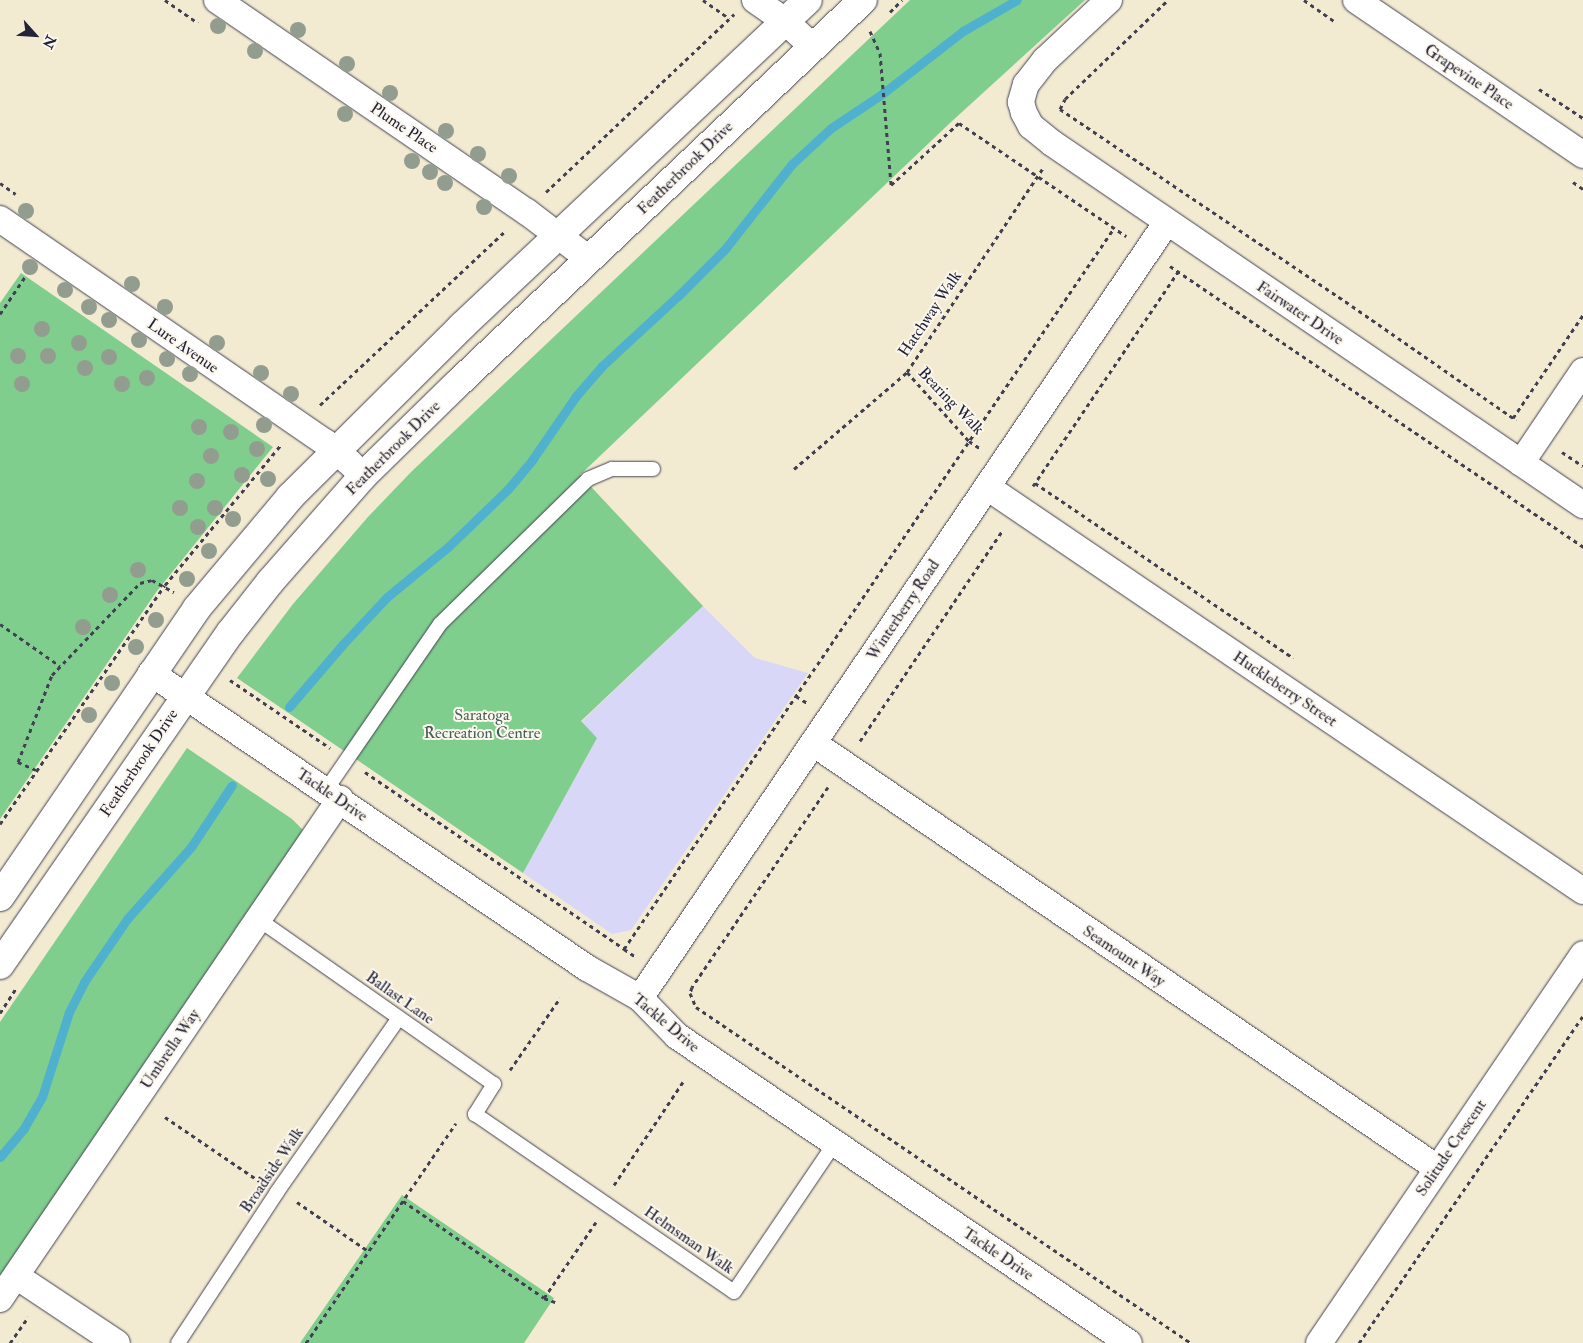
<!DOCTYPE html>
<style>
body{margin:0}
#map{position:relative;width:1583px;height:1343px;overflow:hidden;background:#f3ead2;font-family:"IM FELL Double Pica",serif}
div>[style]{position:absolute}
.built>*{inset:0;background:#d8d7f8}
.green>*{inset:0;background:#80ce8e}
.stream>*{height:9px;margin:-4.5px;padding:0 4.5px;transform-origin:4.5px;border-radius:4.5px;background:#4fb1ce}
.path>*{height:3px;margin-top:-1.5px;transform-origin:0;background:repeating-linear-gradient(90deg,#414052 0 4px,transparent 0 8px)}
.roads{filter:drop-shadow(0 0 1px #414052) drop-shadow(0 0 1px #414052)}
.service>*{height:14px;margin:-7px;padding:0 7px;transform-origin:7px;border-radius:7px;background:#fff}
.minor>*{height:26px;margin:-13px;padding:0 13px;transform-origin:13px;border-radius:13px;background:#fff}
.tertiary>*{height:28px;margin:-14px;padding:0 14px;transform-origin:14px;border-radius:14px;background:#fff}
.trees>*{width:16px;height:16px;margin:-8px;border-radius:50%;background:#929d8f}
span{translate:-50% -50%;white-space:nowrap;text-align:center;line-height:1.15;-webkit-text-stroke:4px #fbf7ec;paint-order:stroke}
.street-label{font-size:16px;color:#22223b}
.park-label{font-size:16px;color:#435e58}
.north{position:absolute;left:10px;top:10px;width:50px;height:50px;-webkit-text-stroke:4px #fbf7ec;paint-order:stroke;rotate:116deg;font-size:14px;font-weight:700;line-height:20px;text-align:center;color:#22223b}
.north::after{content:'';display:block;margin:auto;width:18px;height:22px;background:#22223b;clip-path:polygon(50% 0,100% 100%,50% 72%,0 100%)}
</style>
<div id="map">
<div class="built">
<i style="clip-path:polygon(703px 606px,755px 658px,808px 673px,631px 930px,612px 934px,523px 873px,597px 738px,581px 722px)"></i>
</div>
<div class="green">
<i style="clip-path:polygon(910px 0,1085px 0,950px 123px,580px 475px,703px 606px,581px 721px,597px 738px,523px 873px,237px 678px,293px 604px,367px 518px,411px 472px)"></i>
<i style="clip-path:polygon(21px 273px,273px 447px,157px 591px,0 819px,0 303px)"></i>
<i style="clip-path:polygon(187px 748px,292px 819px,303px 830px,0 1276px,0 1022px)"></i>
<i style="clip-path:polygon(402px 1195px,554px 1298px,524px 1343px,300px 1343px)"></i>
</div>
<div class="stream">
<i style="left:289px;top:707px;width:83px;rotate:-49.4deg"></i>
<i style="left:343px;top:644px;width:64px;rotate:-46.9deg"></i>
<i style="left:387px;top:597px;width:80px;rotate:-39.4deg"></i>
<i style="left:449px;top:546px;width:82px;rotate:-44deg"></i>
<i style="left:508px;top:489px;width:38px;rotate:-50deg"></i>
<i style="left:532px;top:460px;width:78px;rotate:-55.5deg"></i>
<i style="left:576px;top:396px;width:40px;rotate:-49deg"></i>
<i style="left:602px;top:366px;width:105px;rotate:-42.7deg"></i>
<i style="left:679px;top:295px;width:65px;rotate:-45deg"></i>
<i style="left:725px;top:249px;width:108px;rotate:-51.8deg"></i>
<i style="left:792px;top:164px;width:53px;rotate:-42.7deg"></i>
<i style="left:831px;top:128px;width:61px;rotate:-33.7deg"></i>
<i style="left:882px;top:94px;width:103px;rotate:-37.9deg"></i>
<i style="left:963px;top:31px;width:62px;rotate:-29.9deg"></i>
<i style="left:0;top:1157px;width:38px;rotate:-50deg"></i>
<i style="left:24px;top:1128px;width:36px;rotate:-60deg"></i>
<i style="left:42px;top:1097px;width:89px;rotate:-72.4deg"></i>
<i style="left:69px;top:1012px;width:34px;rotate:-63deg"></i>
<i style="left:84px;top:982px;width:76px;rotate:-55.7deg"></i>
<i style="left:127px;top:919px;width:96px;rotate:-48.4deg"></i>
<i style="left:191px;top:847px;width:74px;rotate:-56.5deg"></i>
</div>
<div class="path">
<i style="left:165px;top:0;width:40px;rotate:34.9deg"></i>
<i style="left:703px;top:0;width:32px;rotate:35deg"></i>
<i style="left:1304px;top:0;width:39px;rotate:35deg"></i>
<i style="left:890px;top:12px;width:17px;rotate:-45deg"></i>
<i style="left:870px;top:31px;width:24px;rotate:66deg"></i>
<i style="left:880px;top:53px;width:132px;rotate:85.2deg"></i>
<i style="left:1539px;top:89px;width:53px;rotate:33.4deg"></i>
<i style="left:1060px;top:109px;width:352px;rotate:34deg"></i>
<i style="left:1352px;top:306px;width:200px;rotate:34.8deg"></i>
<i style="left:1060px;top:109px;width:11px;rotate:-63deg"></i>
<i style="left:1065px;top:99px;width:143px;rotate:-43.9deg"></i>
<i style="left:1573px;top:182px;width:12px;rotate:35deg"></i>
<i style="left:0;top:183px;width:19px;rotate:35deg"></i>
<i style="left:891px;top:185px;width:92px;rotate:-42.4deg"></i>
<i style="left:959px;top:123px;width:202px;rotate:34.1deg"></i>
<i style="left:546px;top:192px;width:259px;rotate:-43.4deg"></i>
<i style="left:1170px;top:266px;width:500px;rotate:34.2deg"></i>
<i style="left:0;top:314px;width:48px;rotate:-56deg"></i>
<i style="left:907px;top:372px;width:93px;rotate:48.1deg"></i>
<i style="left:969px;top:441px;width:14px;rotate:34deg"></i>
<i style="left:320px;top:405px;width:254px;rotate:-43.2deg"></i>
<i style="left:1513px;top:418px;width:125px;rotate:-55.8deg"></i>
<i style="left:1562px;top:452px;width:25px;rotate:34deg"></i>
<i style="left:794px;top:469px;width:149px;rotate:-40.6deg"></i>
<i style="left:907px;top:372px;width:245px;rotate:-56.3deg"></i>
<i style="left:1035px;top:483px;width:312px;rotate:34.1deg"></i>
<i style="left:1033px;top:486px;width:258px;rotate:-55.9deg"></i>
<i style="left:0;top:624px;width:73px;rotate:35deg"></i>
<i style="left:230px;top:680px;width:121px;rotate:34.2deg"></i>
<i style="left:796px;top:696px;width:13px;rotate:32deg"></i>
<i style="left:860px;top:741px;width:254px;rotate:-55.9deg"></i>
<i style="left:36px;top:770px;width:20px;rotate:-156deg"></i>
<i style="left:18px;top:762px;width:93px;rotate:-68.7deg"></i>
<i style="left:52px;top:675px;width:127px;rotate:-46.3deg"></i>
<i style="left:140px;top:583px;width:12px;rotate:-14deg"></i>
<i style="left:152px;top:580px;width:25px;rotate:29deg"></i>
<i style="left:365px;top:772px;width:314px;rotate:34.3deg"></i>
<i style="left:624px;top:949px;width:872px;rotate:-55.8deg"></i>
<i style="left:828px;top:787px;width:242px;rotate:124.2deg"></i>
<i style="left:692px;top:987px;width:6px;rotate:108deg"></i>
<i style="left:690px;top:993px;width:15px;rotate:67deg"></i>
<i style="left:696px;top:1007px;width:598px;rotate:34.17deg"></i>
<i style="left:0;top:824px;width:290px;rotate:-55.4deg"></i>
<i style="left:165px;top:585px;width:182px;rotate:-50.4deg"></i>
<i style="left:624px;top:949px;width:14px;rotate:34deg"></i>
<i style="left:0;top:1013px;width:30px;rotate:-57deg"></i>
<i style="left:510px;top:1070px;width:88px;rotate:-55.2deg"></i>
<i style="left:165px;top:1117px;width:114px;rotate:34.2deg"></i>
<i style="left:614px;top:1185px;width:124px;rotate:-56.2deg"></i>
<i style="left:403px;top:1201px;width:171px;rotate:34.5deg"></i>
<i style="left:544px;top:1298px;width:12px;rotate:20deg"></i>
<i style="left:297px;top:1202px;width:86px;rotate:34.6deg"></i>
<i style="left:544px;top:1298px;width:92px;rotate:-55.6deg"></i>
<i style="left:10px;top:1343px;width:32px;rotate:-55deg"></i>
<i style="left:306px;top:1343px;width:266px;rotate:-55.7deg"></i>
<i style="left:1359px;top:1343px;width:396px;rotate:-55.6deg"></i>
</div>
<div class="roads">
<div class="service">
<i style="left:326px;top:790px;width:201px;rotate:-55.5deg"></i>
<i style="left:440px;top:624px;width:207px;rotate:-44.4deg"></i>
<i style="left:588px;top:479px;width:26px;rotate:-23deg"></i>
<i style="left:612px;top:469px;width:41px"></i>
<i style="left:258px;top:919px;width:288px;rotate:35deg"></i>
<i style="left:494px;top:1084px;width:36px;rotate:122deg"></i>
<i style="left:475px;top:1114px;width:314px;rotate:34.5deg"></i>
<i style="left:734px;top:1292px;width:180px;rotate:-55.9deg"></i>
<i style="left:178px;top:1343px;width:181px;rotate:-56.7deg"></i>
<i style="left:277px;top:1192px;width:211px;rotate:-55deg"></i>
</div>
<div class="minor">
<i style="left:217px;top:0;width:376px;rotate:34.4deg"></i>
<i style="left:527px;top:212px;width:78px;rotate:37.2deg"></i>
<i style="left:755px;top:0;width:37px;rotate:35deg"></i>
<i style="left:785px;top:21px;width:38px;rotate:43deg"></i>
<i style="left:1109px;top:0;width:88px;rotate:136.8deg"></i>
<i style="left:1045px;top:60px;width:31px;rotate:128deg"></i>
<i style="left:1026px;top:84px;width:19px;rotate:106deg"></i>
<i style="left:1021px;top:102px;width:11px;rotate:75deg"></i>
<i style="left:1024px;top:113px;width:15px;rotate:62deg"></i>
<i style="left:1031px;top:126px;width:27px;rotate:39deg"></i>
<i style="left:1052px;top:143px;width:643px;rotate:34.28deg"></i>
<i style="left:1356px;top:0;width:275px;rotate:34.3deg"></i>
<i style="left:0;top:219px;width:394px;rotate:34.5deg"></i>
<i style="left:325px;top:442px;width:31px;rotate:40deg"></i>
<i style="left:349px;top:462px;width:20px;rotate:45deg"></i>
<i style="left:1521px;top:463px;width:111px;rotate:-56deg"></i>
<i style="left:987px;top:487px;width:720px;rotate:34.13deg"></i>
<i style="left:151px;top:673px;width:526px;rotate:34.08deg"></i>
<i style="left:587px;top:968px;width:61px;rotate:29.5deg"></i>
<i style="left:640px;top:998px;width:53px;rotate:45.8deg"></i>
<i style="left:677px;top:1036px;width:546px;rotate:34.18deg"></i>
<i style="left:813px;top:743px;width:755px;rotate:34.26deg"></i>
<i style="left:640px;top:998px;width:938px;rotate:-55.82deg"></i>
<i style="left:16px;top:1276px;width:121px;rotate:33.6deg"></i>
<i style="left:0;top:1299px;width:605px;rotate:-55.78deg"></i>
<i style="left:1319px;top:1343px;width:470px;rotate:-55.8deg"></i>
</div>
<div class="tertiary">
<i style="left:0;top:897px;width:350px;rotate:-55.7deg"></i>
<i style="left:197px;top:608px;width:145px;rotate:-50deg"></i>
<i style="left:290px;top:497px;width:243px;rotate:-44.8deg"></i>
<i style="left:462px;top:326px;width:475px;rotate:-43.3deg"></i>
<i style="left:0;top:965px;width:404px;rotate:-55.3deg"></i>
<i style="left:230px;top:633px;width:65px;rotate:-51.9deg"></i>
<i style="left:270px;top:582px;width:141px;rotate:-48.7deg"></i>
<i style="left:363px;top:476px;width:130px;rotate:-44.4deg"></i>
<i style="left:456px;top:385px;width:560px;rotate:-43.41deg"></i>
</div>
</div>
<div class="trees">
<i style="left:218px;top:26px"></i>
<i style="left:298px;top:30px"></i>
<i style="left:255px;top:51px"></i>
<i style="left:347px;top:64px"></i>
<i style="left:390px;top:93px"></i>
<i style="left:345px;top:114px"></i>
<i style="left:446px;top:131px"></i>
<i style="left:478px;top:154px"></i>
<i style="left:412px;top:161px"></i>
<i style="left:430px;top:172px"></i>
<i style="left:509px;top:176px"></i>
<i style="left:445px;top:183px"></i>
<i style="left:484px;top:207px"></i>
<i style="left:26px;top:211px"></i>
<i style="left:30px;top:267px"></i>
<i style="left:132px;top:284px"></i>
<i style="left:65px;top:290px"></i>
<i style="left:89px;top:307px"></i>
<i style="left:165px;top:307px"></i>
<i style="left:109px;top:320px"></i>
<i style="left:42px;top:329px"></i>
<i style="left:139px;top:340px"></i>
<i style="left:79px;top:343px"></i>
<i style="left:217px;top:343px"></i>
<i style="left:18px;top:356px"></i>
<i style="left:48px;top:356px"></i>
<i style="left:109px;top:357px"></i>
<i style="left:167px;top:359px"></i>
<i style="left:85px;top:368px"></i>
<i style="left:261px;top:373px"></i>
<i style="left:190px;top:374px"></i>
<i style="left:147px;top:378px"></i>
<i style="left:22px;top:384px"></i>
<i style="left:122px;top:384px"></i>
<i style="left:291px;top:394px"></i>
<i style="left:264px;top:425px"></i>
<i style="left:199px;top:427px"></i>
<i style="left:231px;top:432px"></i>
<i style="left:257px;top:449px"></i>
<i style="left:211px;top:456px"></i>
<i style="left:242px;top:475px"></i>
<i style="left:268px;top:479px"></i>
<i style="left:197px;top:481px"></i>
<i style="left:180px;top:508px"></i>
<i style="left:215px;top:508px"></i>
<i style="left:233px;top:519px"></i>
<i style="left:198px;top:527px"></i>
<i style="left:209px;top:551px"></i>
<i style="left:138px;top:570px"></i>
<i style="left:187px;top:579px"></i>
<i style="left:110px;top:595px"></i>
<i style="left:156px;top:620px"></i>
<i style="left:83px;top:627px"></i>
<i style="left:136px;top:647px"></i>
<i style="left:112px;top:683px"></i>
<i style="left:89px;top:715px"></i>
</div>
<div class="street-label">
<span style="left:1469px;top:77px;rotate:34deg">Grapevine Place</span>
<span style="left:404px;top:128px;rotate:34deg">Plume Place</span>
<span style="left:685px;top:168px;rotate:-44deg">Featherbrook Drive</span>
<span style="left:1300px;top:313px;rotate:34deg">Fairwater Drive</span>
<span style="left:930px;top:314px;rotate:-56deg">Hatchway Walk</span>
<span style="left:183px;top:346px;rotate:35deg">Lure Avenue</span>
<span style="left:951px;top:401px;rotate:46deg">Bearing Walk</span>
<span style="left:393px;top:448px;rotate:-45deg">Featherbrook Drive</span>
<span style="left:903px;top:610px;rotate:-56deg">Winterberry Road</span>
<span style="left:1285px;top:689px;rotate:34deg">Huckleberry Street</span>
<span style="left:139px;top:763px;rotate:-56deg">Featherbrook Drive</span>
<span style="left:332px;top:795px;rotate:34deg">Tackle Drive</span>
<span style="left:1124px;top:956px;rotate:34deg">Seamount Way</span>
<span style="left:400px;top:998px;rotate:35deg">Ballast Lane</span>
<span style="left:666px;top:1023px;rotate:40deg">Tackle Drive</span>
<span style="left:170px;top:1049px;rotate:-56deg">Umbrella Way</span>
<span style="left:1451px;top:1148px;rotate:-56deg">Solitude Crescent</span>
<span style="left:272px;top:1170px;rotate:-56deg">Broadside Walk</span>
<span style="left:689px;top:1240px;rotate:35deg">Helmsman Walk</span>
<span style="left:998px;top:1254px;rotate:34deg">Tackle Drive</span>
</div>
<div class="park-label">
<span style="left:482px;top:724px">Saratoga<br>Recreation Centre</span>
</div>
<div class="north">N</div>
</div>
